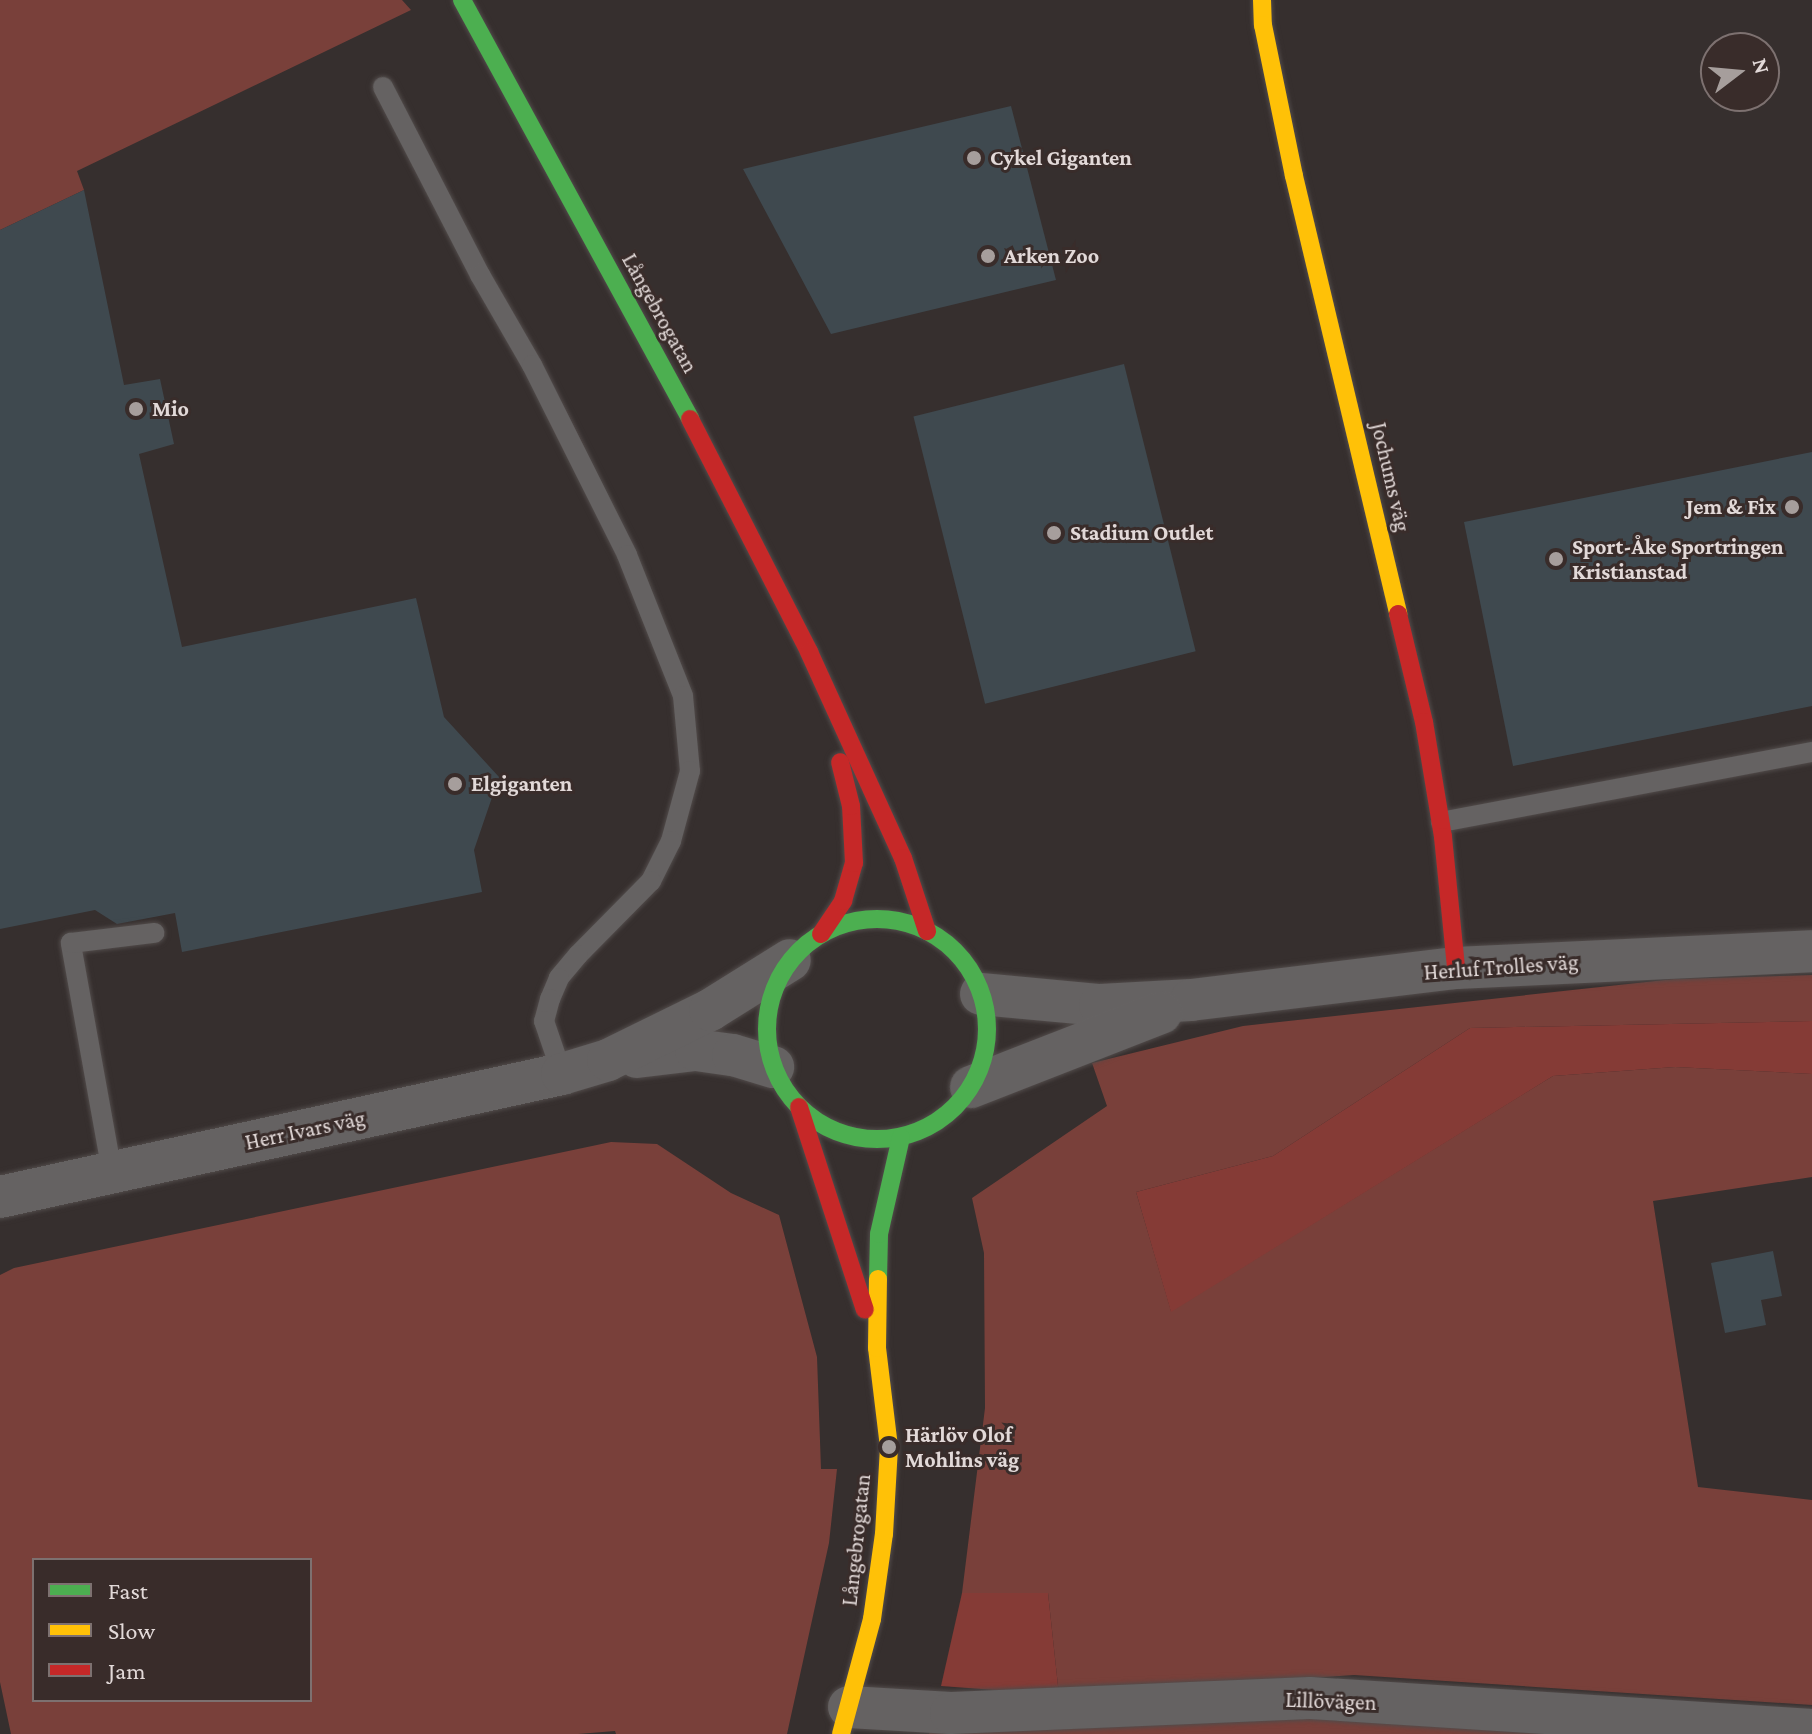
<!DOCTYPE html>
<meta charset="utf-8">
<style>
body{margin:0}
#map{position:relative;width:1812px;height:1734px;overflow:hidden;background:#362f2e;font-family:"Crimson Pro",serif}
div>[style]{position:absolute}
.green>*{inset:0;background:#79403a}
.forest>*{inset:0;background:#853b36}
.building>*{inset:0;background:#3f494f;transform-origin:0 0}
.roads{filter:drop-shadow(0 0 2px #514b4a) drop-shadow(0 0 2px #514b4a)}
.lane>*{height:20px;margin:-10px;padding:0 10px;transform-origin:10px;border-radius:10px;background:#656262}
.street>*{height:42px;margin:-21px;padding:0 21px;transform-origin:21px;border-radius:21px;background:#656262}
.fast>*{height:18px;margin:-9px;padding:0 9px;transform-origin:9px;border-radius:9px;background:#4caf50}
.fast>.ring{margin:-9px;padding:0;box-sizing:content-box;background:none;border:18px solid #4caf50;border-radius:50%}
.slow>*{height:18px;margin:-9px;padding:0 9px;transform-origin:9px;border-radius:9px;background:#ffc107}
.jam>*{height:18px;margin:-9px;padding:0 9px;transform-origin:9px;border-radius:9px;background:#c62828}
.dots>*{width:22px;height:22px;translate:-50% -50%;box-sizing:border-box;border:4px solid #392c2a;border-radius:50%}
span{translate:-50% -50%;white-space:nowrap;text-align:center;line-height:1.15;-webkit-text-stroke:6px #392c2a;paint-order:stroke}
.poi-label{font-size:22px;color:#e2d9d8;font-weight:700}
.left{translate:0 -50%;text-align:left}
.right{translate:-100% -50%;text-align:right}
.street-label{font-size:22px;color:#e2d9d8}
.legend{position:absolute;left:32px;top:1558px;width:280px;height:144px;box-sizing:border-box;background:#392c2a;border:2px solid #7d7170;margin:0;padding:10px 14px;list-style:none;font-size:24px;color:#e2d9d8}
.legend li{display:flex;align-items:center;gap:16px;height:40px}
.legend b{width:40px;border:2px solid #7d7170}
.north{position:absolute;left:1700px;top:32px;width:80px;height:80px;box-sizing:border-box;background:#392c2a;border:2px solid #7d7170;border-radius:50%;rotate:74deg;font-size:22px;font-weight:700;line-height:32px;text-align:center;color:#e2d9d8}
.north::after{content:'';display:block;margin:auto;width:28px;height:36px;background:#a69e9c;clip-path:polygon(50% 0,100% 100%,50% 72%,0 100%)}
</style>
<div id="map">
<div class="green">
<i style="clip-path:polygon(0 0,402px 0,411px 10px,77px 171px,84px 190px,0 230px)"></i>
<i style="clip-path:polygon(1812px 975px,1812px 1021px,1470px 1028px,1273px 1156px,1136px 1192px,1171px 1311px,1553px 1076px,1675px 1067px,1812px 1074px,1812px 1177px,1653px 1201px,1698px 1487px,1812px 1500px,1812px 1705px,1354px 1675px,1059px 1695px,1048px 1593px,962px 1593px,985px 1408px,984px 1253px,972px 1198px,1107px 1106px,1092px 1063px,1243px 1026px,1674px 979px)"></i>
<i style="clip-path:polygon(evenodd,611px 1142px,657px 1144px,731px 1193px,779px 1215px,817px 1357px,821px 1469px,837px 1469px,829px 1543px,787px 1734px,616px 1734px,615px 1731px,578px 1734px,11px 1734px,0 1682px,0 1275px,14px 1268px,611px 1142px,34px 1560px,310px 1560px,310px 1700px,34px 1700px,34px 1560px)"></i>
<i style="clip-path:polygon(1283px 1717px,1618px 1734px,929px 1734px,931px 1726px)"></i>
</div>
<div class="forest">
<i style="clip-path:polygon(1812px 1021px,1812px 1074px,1675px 1067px,1553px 1076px,1171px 1312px,1136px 1192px,1273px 1156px,1470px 1028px)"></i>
<i style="clip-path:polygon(962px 1593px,1048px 1593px,1059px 1695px,941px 1686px)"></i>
</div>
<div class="building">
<i style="clip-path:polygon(1011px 106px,1056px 280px,831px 334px,743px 169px)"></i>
<i style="clip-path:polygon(84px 190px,124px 385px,160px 379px,174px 444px,139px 454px,182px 647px,416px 598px,444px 717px,499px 777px,474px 850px,482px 892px,182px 952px,175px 913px,117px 924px,95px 910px,0 929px,0 230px)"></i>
<i style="left:1124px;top:364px;width:296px;height:217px;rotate:76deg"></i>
<i style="clip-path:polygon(1812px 452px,1812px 706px,1513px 766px,1464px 522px)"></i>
<i style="clip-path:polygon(1773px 1251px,1782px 1296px,1761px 1300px,1766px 1325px,1725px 1333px,1711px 1263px)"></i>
</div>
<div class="roads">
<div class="lane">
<i style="left:383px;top:87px;width:212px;rotate:62.7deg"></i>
<i style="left:480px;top:275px;width:104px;rotate:60deg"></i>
<i style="left:532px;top:365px;width:212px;rotate:63.4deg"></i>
<i style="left:627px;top:555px;width:152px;rotate:68.3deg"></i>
<i style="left:683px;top:696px;width:75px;rotate:84.7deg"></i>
<i style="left:690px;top:771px;width:73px;rotate:105.2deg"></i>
<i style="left:671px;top:841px;width:45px;rotate:116.6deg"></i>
<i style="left:651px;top:881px;width:104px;rotate:134.6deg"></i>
<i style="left:578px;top:955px;width:30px;rotate:130deg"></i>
<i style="left:559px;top:978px;width:23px;rotate:113deg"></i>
<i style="left:550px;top:999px;width:23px;rotate:105deg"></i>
<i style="left:544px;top:1021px;width:56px;rotate:71.2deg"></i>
<i style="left:1441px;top:822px;width:378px;rotate:-10.7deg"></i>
<i style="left:112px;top:1172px;width:233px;rotate:-100.2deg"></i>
<i style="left:71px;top:943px;width:84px;rotate:-6.9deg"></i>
</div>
<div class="street">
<i style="left:981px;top:994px;width:120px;rotate:5.3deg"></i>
<i style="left:1100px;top:1005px;width:91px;rotate:-3.1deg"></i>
<i style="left:1191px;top:1000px;width:267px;rotate:-6.9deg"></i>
<i style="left:1456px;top:968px;width:356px;rotate:-2.7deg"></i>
<i style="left:637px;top:1057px;width:59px;rotate:-6.8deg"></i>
<i style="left:696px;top:1050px;width:37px;rotate:8deg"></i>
<i style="left:733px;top:1055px;width:42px;rotate:16.7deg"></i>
<i style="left:971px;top:1087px;width:204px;rotate:-21.3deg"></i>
<i style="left:0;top:1197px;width:575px;rotate:-12.35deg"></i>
<i style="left:562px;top:1074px;width:48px;rotate:-16.9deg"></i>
<i style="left:608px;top:1060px;width:114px;rotate:-26.1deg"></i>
<i style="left:710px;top:1010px;width:94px;rotate:-32deg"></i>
<i style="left:849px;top:1707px;width:102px;rotate:3.4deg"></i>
<i style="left:951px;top:1713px;width:359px;rotate:-2.4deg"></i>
<i style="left:1310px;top:1698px;width:503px;rotate:3.65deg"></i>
</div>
<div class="fast">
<i style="left:462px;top:0;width:477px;rotate:61.4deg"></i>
<i class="ring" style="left:767px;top:919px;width:202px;height:202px"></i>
<i style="left:878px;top:1279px;width:45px;rotate:-88.7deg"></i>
<i style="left:879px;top:1234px;width:99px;rotate:-77.2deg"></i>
</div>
<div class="slow">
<i style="left:1262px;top:0;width:25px;rotate:88deg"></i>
<i style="left:1263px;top:25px;width:154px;rotate:78.4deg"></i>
<i style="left:1294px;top:176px;width:450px;rotate:76.6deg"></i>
<i style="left:841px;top:1734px;width:119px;rotate:-74.9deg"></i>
<i style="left:872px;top:1619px;width:86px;rotate:-82deg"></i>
<i style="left:884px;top:1534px;width:87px;rotate:-86.7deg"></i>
<i style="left:889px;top:1447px;width:100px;rotate:-96.9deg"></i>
<i style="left:877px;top:1348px;width:69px;rotate:-89.2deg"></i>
</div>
<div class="jam">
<i style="left:690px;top:419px;width:262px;rotate:62.9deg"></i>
<i style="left:809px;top:652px;width:226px;rotate:65.5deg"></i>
<i style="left:903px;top:858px;width:77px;rotate:71.8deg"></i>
<i style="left:1398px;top:614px;width:111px;rotate:76.5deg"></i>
<i style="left:1424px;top:722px;width:117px;rotate:80.6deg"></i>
<i style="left:1443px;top:837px;width:132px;rotate:84.3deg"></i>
<i style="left:821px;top:934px;width:40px;rotate:-56deg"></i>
<i style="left:843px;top:901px;width:40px;rotate:-74deg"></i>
<i style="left:854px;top:863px;width:57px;rotate:-93deg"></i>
<i style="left:851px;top:806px;width:45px;rotate:-104deg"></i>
<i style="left:799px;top:1107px;width:213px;rotate:72deg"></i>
</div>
</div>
<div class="dots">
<i style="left:974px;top:158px;background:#a69e9c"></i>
<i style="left:988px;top:256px;background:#a69e9c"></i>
<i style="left:136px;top:409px;background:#a69e9c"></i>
<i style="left:1792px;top:507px;background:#a69e9c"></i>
<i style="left:1054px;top:533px;background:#a69e9c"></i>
<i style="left:1556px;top:559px;background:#a69e9c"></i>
<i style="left:455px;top:784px;background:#a69e9c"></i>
<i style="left:889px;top:1447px;background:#a69e9c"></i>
</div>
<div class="poi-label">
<span class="left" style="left:990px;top:158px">Cykel Giganten</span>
<span class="left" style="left:1004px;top:256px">Arken Zoo</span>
<span class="left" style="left:152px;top:409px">Mio</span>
<span class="right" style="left:1776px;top:507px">Jem &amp; Fix</span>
<span class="left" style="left:1070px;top:533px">Stadium Outlet</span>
<span class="left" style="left:1572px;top:559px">Sport-Åke Sportringen<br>Kristianstad</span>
<span class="left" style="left:471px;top:784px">Elgiganten</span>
<span class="left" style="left:905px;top:1447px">Härlöv Olof<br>Mohlins väg</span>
</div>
<div class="street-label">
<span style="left:660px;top:313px;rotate:61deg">Långebrogatan</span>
<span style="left:1391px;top:477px;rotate:77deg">Jochums väg</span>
<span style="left:1501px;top:967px;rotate:-4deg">Herluf Trolles väg</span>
<span style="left:305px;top:1130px;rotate:-12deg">Herr Ivars väg</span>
<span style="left:856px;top:1540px;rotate:-84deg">Långebrogatan</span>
<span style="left:1331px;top:1701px;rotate:2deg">Lillövägen</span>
</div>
<ul class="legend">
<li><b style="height:10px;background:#4caf50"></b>Fast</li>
<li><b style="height:10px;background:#ffc107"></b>Slow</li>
<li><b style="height:10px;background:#c62828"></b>Jam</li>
</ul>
<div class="north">N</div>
</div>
